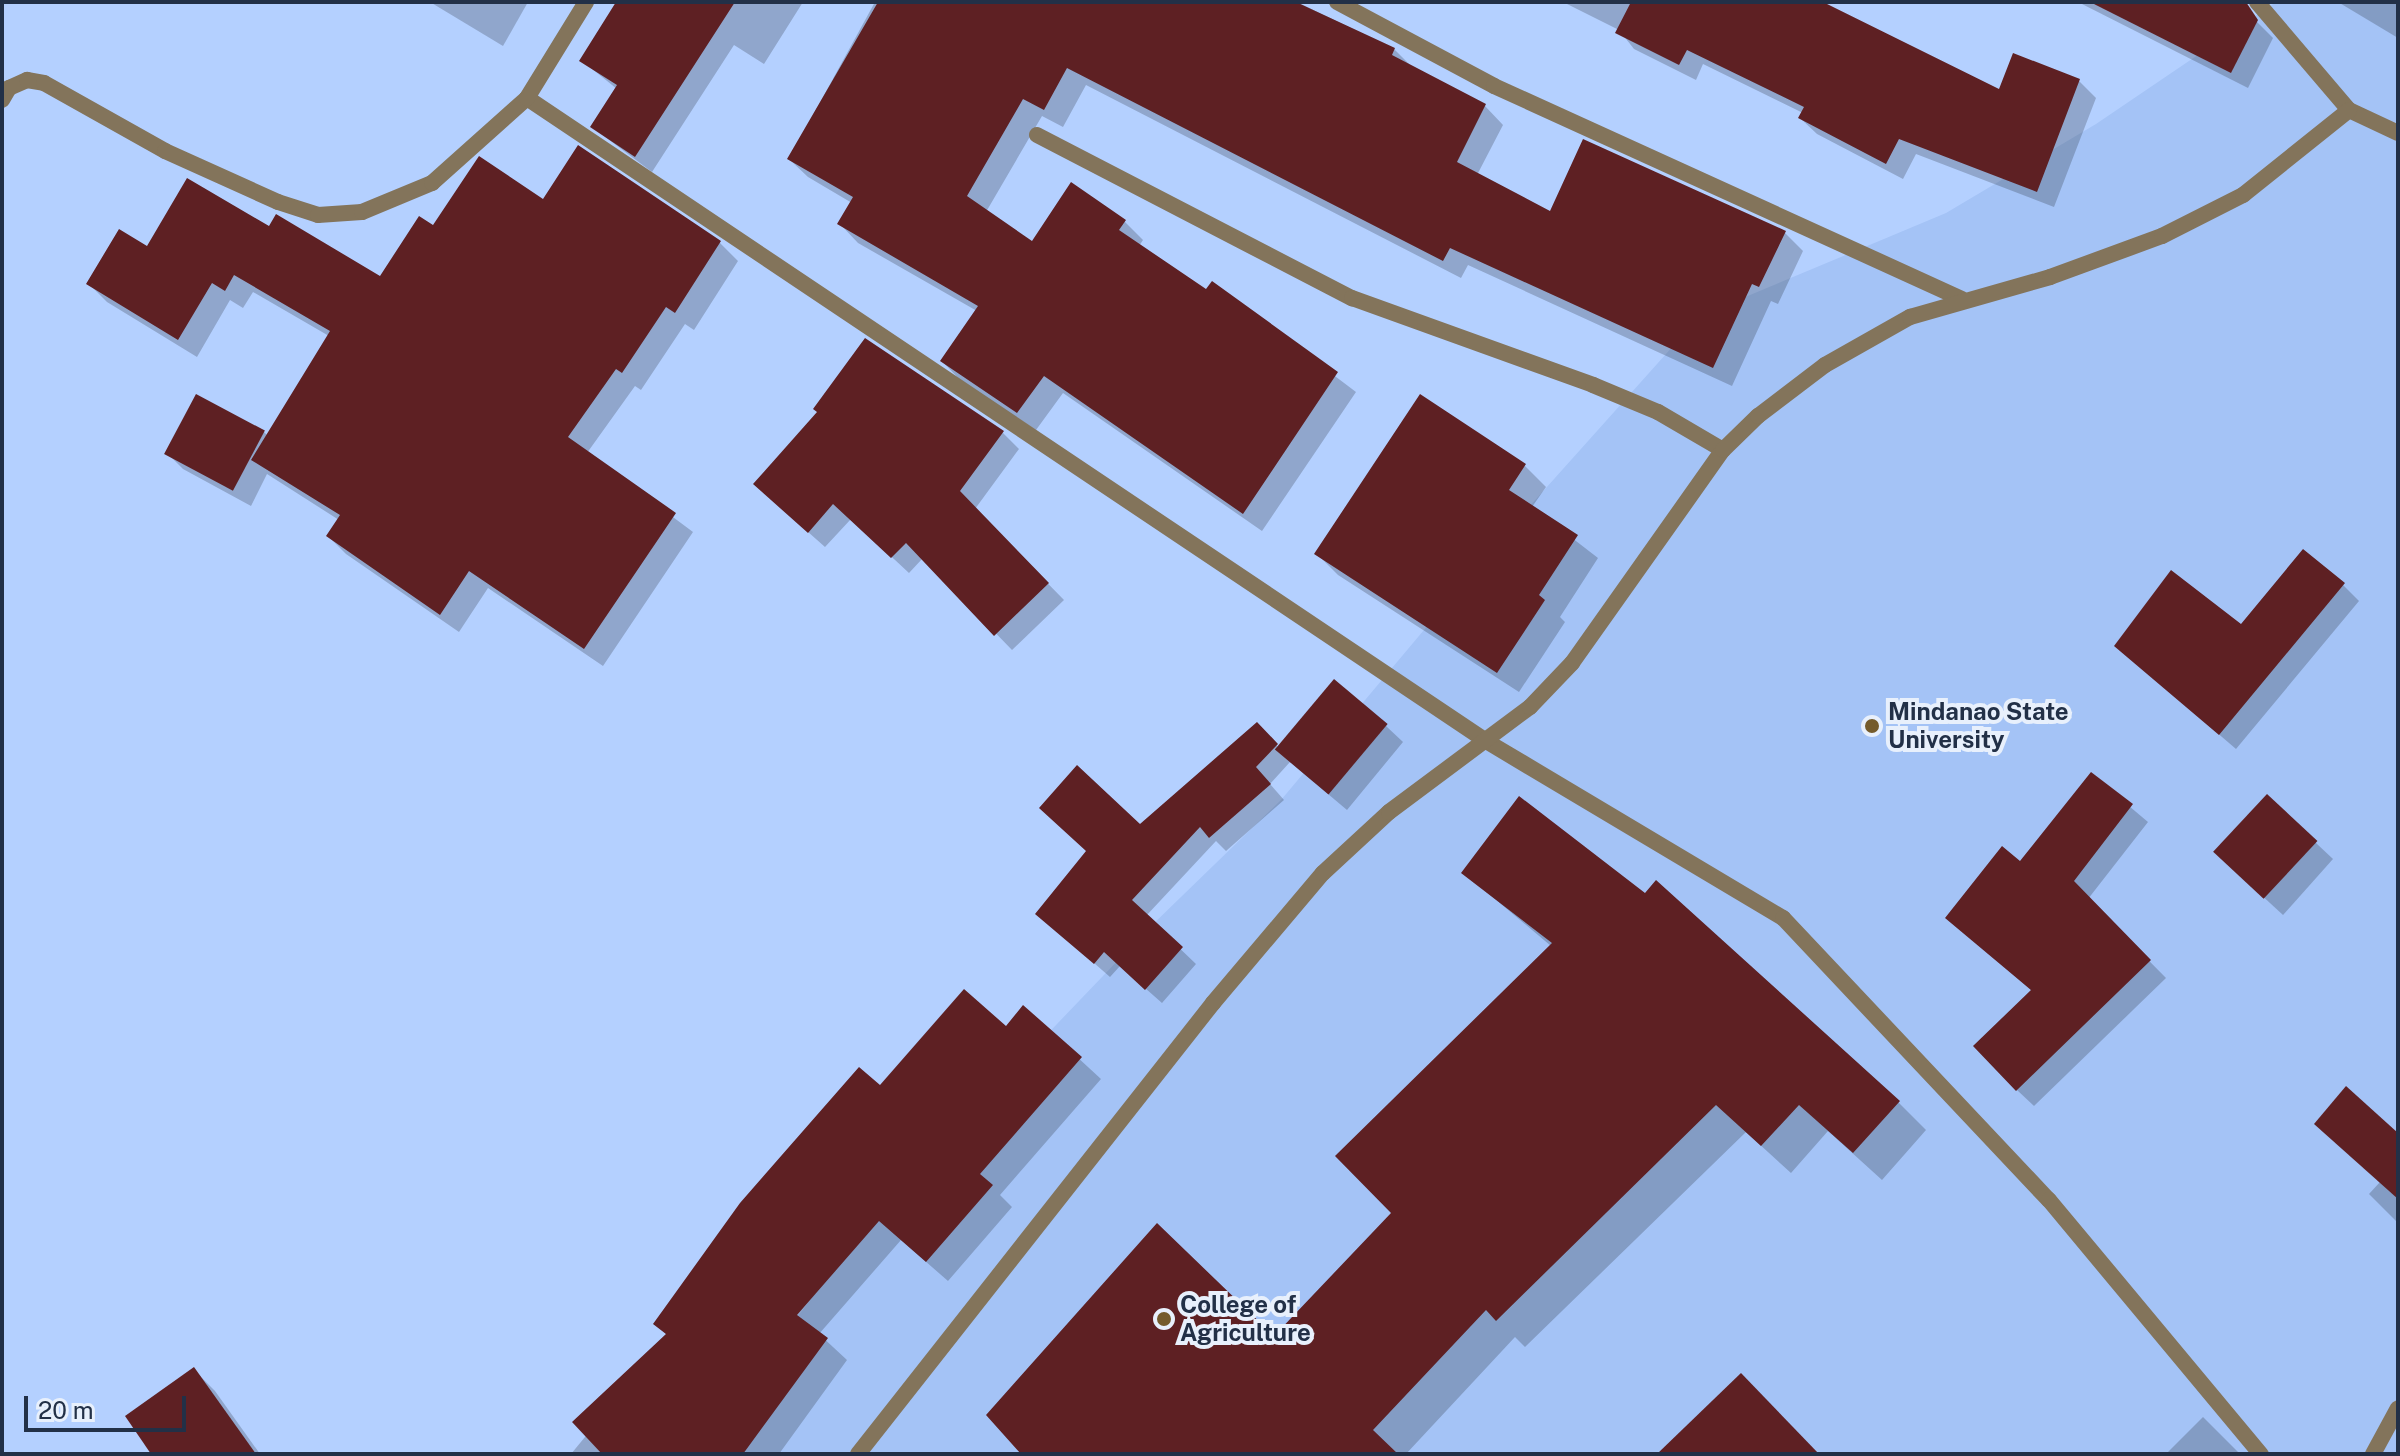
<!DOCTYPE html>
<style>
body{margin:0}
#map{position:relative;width:2400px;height:1456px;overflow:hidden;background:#b4d0ff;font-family:"Public Sans",sans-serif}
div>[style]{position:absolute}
.built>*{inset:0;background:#a4c3f6}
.shadow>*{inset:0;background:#0003}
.building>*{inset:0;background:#5e2023;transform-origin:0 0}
.street>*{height:16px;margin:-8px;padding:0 8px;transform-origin:8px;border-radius:8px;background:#83745b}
.dots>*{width:22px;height:22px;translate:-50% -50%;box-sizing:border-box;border:4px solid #e8f0fc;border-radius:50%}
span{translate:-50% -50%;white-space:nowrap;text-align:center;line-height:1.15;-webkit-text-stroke:8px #e8f0fc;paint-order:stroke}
.poi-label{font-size:24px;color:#223047;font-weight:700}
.left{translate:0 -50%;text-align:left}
.frame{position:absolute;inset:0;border:4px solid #223047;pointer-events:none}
.scale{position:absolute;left:24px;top:1396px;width:162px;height:36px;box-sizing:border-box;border:4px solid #223047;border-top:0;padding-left:10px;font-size:24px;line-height:28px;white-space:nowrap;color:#223047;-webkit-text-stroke:6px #e8f0fc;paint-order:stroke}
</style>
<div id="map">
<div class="built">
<i style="clip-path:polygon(2276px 2px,2398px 2px,2398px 1454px,694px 1454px,875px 1214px,1148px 929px,1281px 800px,1503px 536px,1700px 316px,1946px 213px,2096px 124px)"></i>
</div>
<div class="shadow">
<i style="clip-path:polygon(430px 2px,528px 2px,503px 46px)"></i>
<i style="clip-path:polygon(619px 2px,803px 2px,764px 64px,734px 45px,652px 172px,592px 127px,617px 89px,581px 60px)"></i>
<i style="clip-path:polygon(875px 2px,1297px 2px,1394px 49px,1413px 68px,1485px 106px,1503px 125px,1477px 175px,1551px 214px,1784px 232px,1803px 251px,1778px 304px,1771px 301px,1732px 386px,1468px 265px,1461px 278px,1086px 85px,1063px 127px,1042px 116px,986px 212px,1032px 244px,1072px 185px,1125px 222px,1143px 240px,1139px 246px,1207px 292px,1213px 284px,1356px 392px,1262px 531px,1063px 393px,1036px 430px,960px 380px,942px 361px,977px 311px,858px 243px,840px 224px,852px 203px,808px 177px,789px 159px)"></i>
<i style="clip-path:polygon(1563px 2px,1818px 2px,2000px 92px,2014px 56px,2079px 81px,2096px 98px,2054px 207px,1916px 154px,1903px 179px,1817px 134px,1800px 118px,1803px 113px,1703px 64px,1696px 80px,1634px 49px,1619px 30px)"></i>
<i style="clip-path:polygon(2220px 2px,2257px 22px,2273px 38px,2248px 88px,2078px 2px)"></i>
<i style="clip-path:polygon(2338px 2px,2398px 2px,2398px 38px)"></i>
<i style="clip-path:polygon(578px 148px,720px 243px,738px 261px,694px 330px,685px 324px,641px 390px,635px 386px,587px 453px,693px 532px,603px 666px,488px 588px,459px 632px,346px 554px,328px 536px,339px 520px,267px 474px,251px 506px,183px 469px,167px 453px,264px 432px,268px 436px,329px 336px,253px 292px,243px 308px,230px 300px,197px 357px,107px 302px,89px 284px,147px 249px,269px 229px,381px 279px,433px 228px,544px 202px)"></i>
<i style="clip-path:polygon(1003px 433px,1019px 449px,975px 509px,1064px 600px,1012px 650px,923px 558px,909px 573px,851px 519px,825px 547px,772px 500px)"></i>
<i style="clip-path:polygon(1525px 466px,1546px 487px,1532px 507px,1598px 558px,1560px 617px,1565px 622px,1519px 692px,1338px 575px,1316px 553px)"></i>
<i style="clip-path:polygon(2343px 585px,2359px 601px,2236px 749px,2116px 646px,2241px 627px)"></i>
<i style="clip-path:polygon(1257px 725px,1280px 749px,1386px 726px,1403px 742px,1347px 810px,1290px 762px,1270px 784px,1284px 800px,1226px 851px,1216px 841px,1146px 916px,1196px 964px,1162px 1003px,1120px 966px,1110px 977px,1038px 914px)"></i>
<i style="clip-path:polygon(2091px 774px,2148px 822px,2088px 899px,2166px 978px,2034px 1106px,2017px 1090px,2032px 991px,1948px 918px,2021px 864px)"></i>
<i style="clip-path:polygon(2267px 797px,2333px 859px,2283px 915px,2233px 869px)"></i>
<i style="clip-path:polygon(1464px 873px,1898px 1102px,1926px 1130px,1882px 1180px,1828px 1131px,1791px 1173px,1746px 1132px,1525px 1347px,1515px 1337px,1406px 1454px,1024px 1454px,1274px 1338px,1394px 1213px,1551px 946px)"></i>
<i style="clip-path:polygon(1024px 1008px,1101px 1079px,1000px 1195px,1012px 1207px,948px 1281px,901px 1240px,819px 1334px,847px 1360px,779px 1454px,571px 1454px,668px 1336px,656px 1324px,880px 1087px,1006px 1029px)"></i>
<i style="clip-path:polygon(2398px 1135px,2398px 1223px,2369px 1194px,2380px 1182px)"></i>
<i style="clip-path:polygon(194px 1370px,215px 1391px,260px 1454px,154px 1454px)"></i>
<i style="clip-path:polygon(2203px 1417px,2240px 1454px,2166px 1454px)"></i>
</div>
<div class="building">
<i style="clip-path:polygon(616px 2px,735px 2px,635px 157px,590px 127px,617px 85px,579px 61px)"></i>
<i style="clip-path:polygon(878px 2px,1296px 2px,1395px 48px,1392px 55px,1486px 104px,1457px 162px,1550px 211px,1583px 139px,1786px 231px,1759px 287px,1752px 284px,1713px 368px,1450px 248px,1443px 261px,1067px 68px,1044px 110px,1023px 99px,967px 196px,1032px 241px,1071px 182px,1126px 220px,1119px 230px,1206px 289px,1212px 281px,1338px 372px,1243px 514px,1044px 376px,1017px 413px,940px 361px,978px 306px,837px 224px,853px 197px,787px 159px)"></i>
<i style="clip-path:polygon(1631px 2px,1823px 2px,1999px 89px,2013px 53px,2080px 79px,2037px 192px,1899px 139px,1886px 164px,1798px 118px,1804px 107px,1687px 50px,1679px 65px,1615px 33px)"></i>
<i style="clip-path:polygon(2090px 2px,2246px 2px,2258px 20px,2231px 73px)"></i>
<i style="clip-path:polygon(578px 145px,721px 241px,675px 313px,666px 307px,622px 373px,616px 369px,568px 437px,676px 513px,584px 649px,469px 571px,440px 615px,326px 536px,340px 515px,251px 460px,330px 331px,234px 275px,225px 291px,212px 283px,178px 340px,86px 284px,119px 229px,147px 246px,187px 178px,269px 226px,276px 214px,380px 276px,419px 216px,433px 225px,479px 156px,543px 199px)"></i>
<i style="clip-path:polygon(865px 338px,1004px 431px,960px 491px,1049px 583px,994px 636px,906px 543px,891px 558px,833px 504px,808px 533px,753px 484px,817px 412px,813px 409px)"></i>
<i style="left:196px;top:394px;width:78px;height:68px;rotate:28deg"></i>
<i style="clip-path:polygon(1420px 394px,1526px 464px,1509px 490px,1578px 535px,1539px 595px,1545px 600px,1497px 673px,1314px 554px)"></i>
<i style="clip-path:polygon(2303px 549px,2345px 583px,2219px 735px,2114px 646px,2171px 570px,2241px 624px)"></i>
<i style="left:1334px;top:679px;width:70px;height:92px;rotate:40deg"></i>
<i style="clip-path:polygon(1257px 722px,1278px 744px,1256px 767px,1271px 784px,1209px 838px,1200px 827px,1132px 900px,1183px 947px,1145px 990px,1104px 952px,1094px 964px,1035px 914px,1086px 851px,1039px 808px,1077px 765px,1140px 824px)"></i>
<i style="clip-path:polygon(2091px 772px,2133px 804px,2074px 881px,2151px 960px,2016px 1091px,1973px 1046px,2031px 990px,1945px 918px,2002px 846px,2020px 861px)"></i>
<i style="left:2267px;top:794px;width:69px;height:79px;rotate:43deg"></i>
<i style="clip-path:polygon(1519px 796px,1645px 893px,1656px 880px,1900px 1101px,1853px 1153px,1799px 1105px,1761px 1146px,1716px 1105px,1496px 1321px,1486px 1310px,1373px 1430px,1398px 1454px,1021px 1454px,986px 1415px,1157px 1223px,1274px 1336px,1391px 1213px,1335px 1156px,1552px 943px,1461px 873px)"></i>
<i style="clip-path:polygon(964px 989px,1006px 1026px,1023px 1005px,1082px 1057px,980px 1174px,993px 1185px,926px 1262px,879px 1221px,797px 1315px,828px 1338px,743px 1454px,602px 1454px,572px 1422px,666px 1334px,653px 1324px,740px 1203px,859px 1067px,880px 1085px)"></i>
<i style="clip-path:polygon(2346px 1086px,2398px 1133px,2398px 1199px,2314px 1124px)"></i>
<i style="clip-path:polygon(194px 1367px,256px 1454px,151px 1454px,125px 1416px)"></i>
<i style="clip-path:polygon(1741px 1373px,1819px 1454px,1657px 1454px)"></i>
</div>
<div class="street">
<i style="left:1337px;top:2px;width:178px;rotate:28.1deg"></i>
<i style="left:1494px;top:86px;width:514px;rotate:24.47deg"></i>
<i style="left:2257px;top:2px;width:142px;rotate:49.6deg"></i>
<i style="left:2349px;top:110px;width:54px;rotate:25.1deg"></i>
<i style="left:527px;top:98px;width:1155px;rotate:33.84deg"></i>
<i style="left:1486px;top:741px;width:346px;rotate:30.8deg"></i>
<i style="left:1783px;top:918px;width:388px;rotate:46.7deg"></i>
<i style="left:2049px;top:1200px;width:331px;rotate:50.2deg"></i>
<i style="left:2px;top:100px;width:14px;rotate:-60deg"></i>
<i style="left:9px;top:88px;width:20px;rotate:-24deg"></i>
<i style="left:27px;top:80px;width:17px;rotate:10deg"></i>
<i style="left:44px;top:83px;width:139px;rotate:29.3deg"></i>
<i style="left:165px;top:151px;width:124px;rotate:24.3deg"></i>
<i style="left:278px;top:202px;width:42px;rotate:18deg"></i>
<i style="left:318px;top:215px;width:44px;rotate:-3.9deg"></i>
<i style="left:362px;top:212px;width:76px;rotate:-22.5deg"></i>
<i style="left:432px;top:183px;width:127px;rotate:-41.8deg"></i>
<i style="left:527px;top:98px;width:113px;rotate:-58.4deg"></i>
<i style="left:1037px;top:135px;width:355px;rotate:27.4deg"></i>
<i style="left:1352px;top:298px;width:256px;rotate:19.8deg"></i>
<i style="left:1593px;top:385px;width:70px;rotate:22.6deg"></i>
<i style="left:1658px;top:412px;width:75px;rotate:30.3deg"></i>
<i style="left:858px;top:1454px;width:574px;rotate:-51.79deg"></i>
<i style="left:1213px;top:1003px;width:170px;rotate:-49.8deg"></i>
<i style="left:1323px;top:873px;width:90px;rotate:-42.7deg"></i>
<i style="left:1389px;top:812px;width:176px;rotate:-36.7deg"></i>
<i style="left:1530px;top:707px;width:61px;rotate:-46.3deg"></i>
<i style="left:1572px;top:663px;width:261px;rotate:-54.7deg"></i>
<i style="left:1723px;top:450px;width:49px;rotate:-44.2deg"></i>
<i style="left:1758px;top:416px;width:84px;rotate:-37.3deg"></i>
<i style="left:1825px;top:365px;width:98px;rotate:-29.5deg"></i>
<i style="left:1910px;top:317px;width:146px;rotate:-15.9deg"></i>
<i style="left:2050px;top:277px;width:119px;rotate:-20.1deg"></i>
<i style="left:2162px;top:236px;width:91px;rotate:-26.8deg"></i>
<i style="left:2243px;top:195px;width:136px;rotate:-38.7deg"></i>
<i style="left:2373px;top:1454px;width:52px;rotate:-61.5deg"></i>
</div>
<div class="dots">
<i style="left:1872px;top:726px;background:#745b2c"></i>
<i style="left:1164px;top:1319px;background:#745b2c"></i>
</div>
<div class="poi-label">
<span class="left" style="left:1888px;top:726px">Mindanao State<br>University</span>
<span class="left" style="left:1180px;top:1319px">College of<br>Agriculture</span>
</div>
<div class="frame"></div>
<div class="scale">20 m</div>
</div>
